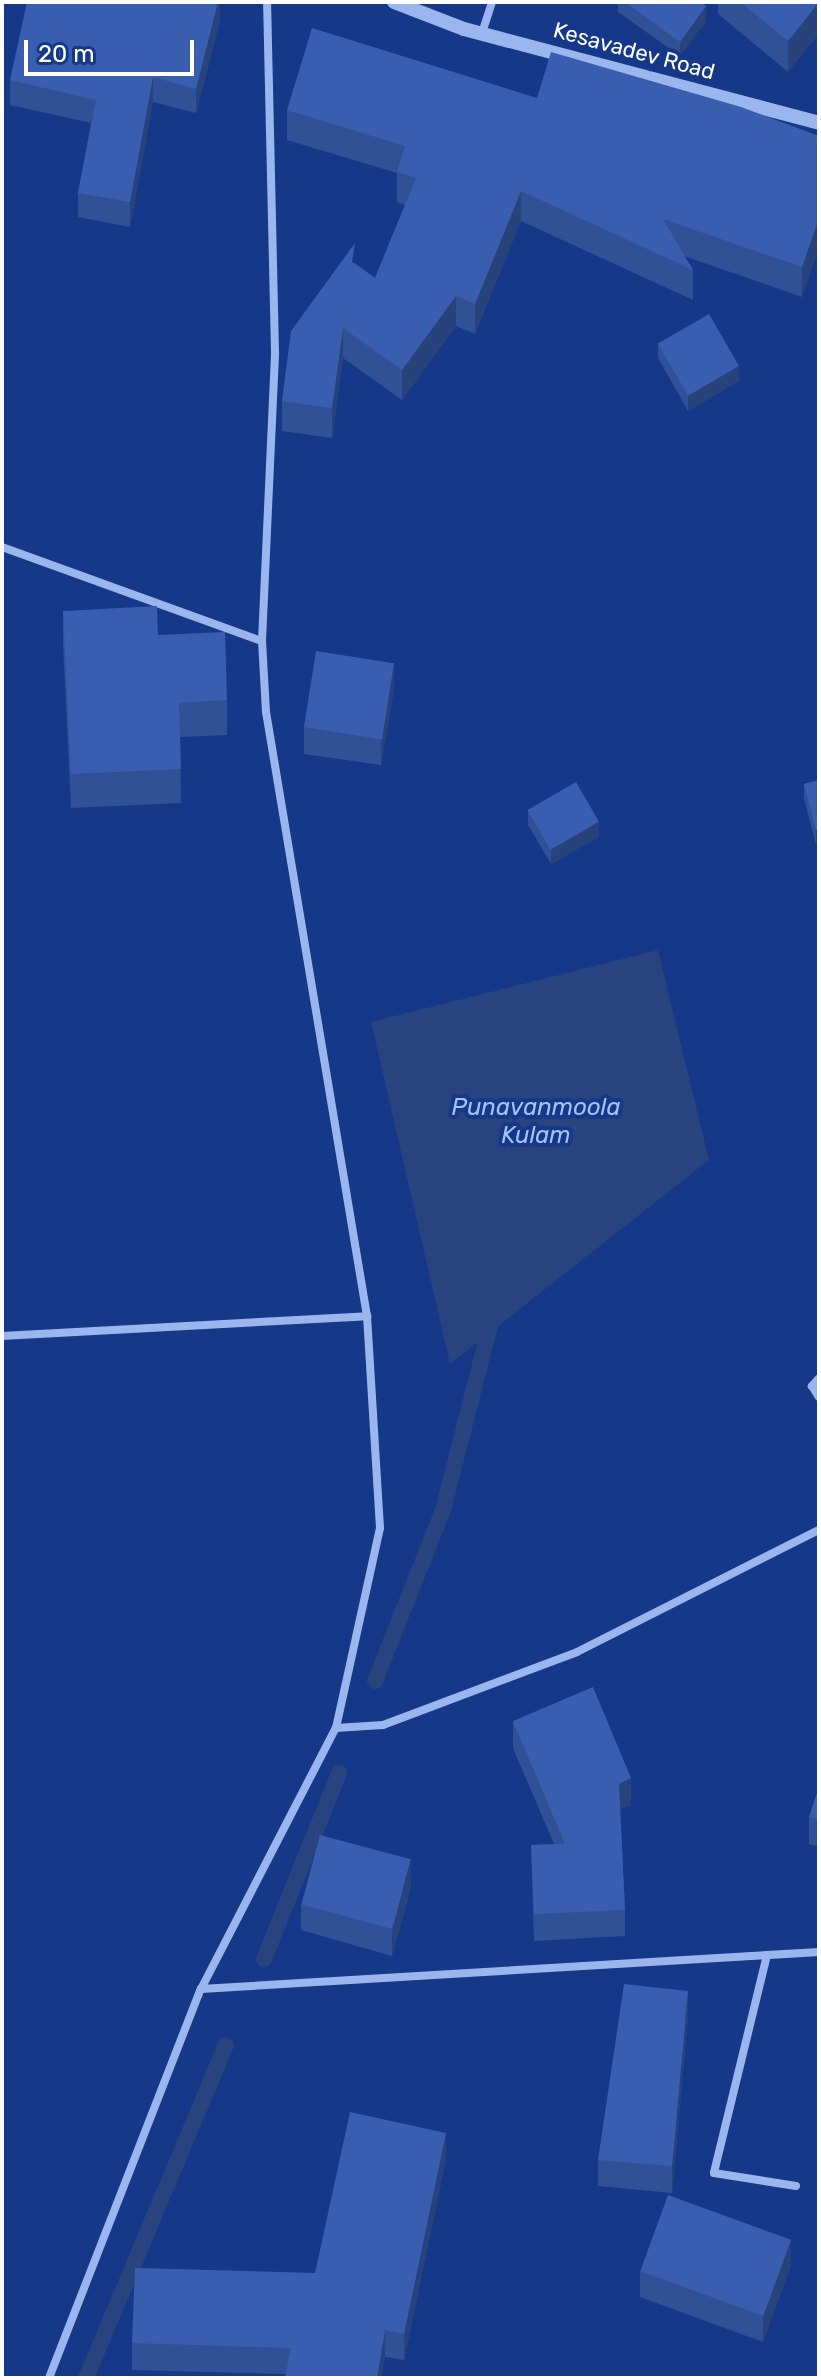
<!DOCTYPE html>
<style>
body{margin:0}
#map{position:relative;width:821px;height:2380px;overflow:hidden;background:#153888;font-family:Rubik,sans-serif}
div>[style]{position:absolute}
.water>*{inset:0;background:#29437f}
.stream>*{height:16px;margin:-8px;padding:0 8px;transform-origin:8px;border-radius:8px;background:#29437f}
.minor>*{height:8px;margin:-4px;padding:0 4px;transform-origin:4px;border-radius:4px;background:#9bb6ee}
.tertiary>*{height:14px;margin:-7px;padding:0 7px;transform-origin:7px;border-radius:7px;background:#9bb6ee}
.wall>*{inset:0;background:#315197}
.shaded-wall>*{inset:0;background:#28427b;transform-origin:0 0}
.building>*{inset:0;background:#395eb0;transform-origin:0 0}
span{translate:-50% -50%;white-space:nowrap;text-align:center;line-height:1.15;-webkit-text-stroke:8px #153888;paint-order:stroke}
.street-label{font-size:22px;color:#fff}
.water-label{font-size:24px;color:#a7c0f6;font-style:italic}
.frame{position:absolute;inset:0;border:4px solid #fff;pointer-events:none}
.scale{position:absolute;left:24px;top:40px;width:170px;height:36px;box-sizing:border-box;border:4px solid #fff;border-top:0;padding-left:10px;font-size:24px;line-height:28px;white-space:nowrap;color:#fff;-webkit-text-stroke:6px #153888;paint-order:stroke}
</style>
<div id="map">
<div class="water">
<i style="clip-path:polygon(658px 950px,709px 1160px,450px 1364px,371px 1022px)"></i>
</div>
<div class="stream">
<i style="left:375px;top:1681px;width:184px;rotate:-68.3deg"></i>
<i style="left:443px;top:1510px;width:202px;rotate:-75.7deg"></i>
<i style="left:264px;top:1959px;width:201px;rotate:-68deg"></i>
<i style="left:86px;top:2378px;width:361px;rotate:-67.2deg"></i>
</div>
<div class="minor">
<i style="left:482px;top:33px;width:33px;rotate:-72deg"></i>
<i style="left:2px;top:547px;width:276px;rotate:19.9deg"></i>
<i style="left:2px;top:1336px;width:366px;rotate:-3.1deg"></i>
<i style="left:819px;top:1378px;width:11px;rotate:131deg"></i>
<i style="left:812px;top:1386px;width:13px;rotate:58deg"></i>
<i style="left:336px;top:1728px;width:47px;rotate:-3.7deg"></i>
<i style="left:383px;top:1725px;width:207px;rotate:-20.6deg"></i>
<i style="left:577px;top:1652px;width:271px;rotate:-26.8deg"></i>
<i style="left:767px;top:1955px;width:224px;rotate:103.7deg"></i>
<i style="left:714px;top:2173px;width:83px;rotate:9deg"></i>
<i style="left:201px;top:1989px;width:619px;rotate:-3.43deg"></i>
<i style="left:49px;top:2378px;width:418px;rotate:-68.7deg"></i>
<i style="left:201px;top:1989px;width:294px;rotate:-62.7deg"></i>
<i style="left:336px;top:1728px;width:205px;rotate:-77.6deg"></i>
<i style="left:380px;top:1528px;width:212px;rotate:-93.5deg"></i>
<i style="left:367px;top:1316px;width:612px;rotate:-99.49deg"></i>
<i style="left:266px;top:712px;width:71px;rotate:-93.2deg"></i>
<i style="left:262px;top:641px;width:289px;rotate:-87.4deg"></i>
<i style="left:275px;top:352px;width:350px;rotate:-91.3deg"></i>
</div>
<div class="tertiary">
<i style="left:394px;top:2px;width:75px;rotate:21.1deg"></i>
<i style="left:464px;top:29px;width:367px;rotate:14.8deg"></i>
</div>
<div class="wall">
<i style="clip-path:polygon(220px 2px,220px 21px,196px 113px,153px 102px,130px 227px,78px 217px,78px 193px,91px 123px,10px 105px,10px 80px)"></i>
<i style="clip-path:polygon(618px 2px,701px 2px,706px 21px,680px 56px,618px 12px)"></i>
<i style="clip-path:polygon(718px 2px,819px 2px,788px 72px,718px 14px)"></i>
<i style="clip-path:polygon(537px 98px,819px 136px,802px 297px,684px 256px,693px 270px,693px 300px,521px 221px,475px 334px,456px 326px,402px 400px,343px 358px,332px 438px,282px 431px,282px 401px,355px 263px,375px 278px,405px 205px,397px 202px,397px 173px,287px 140px,287px 110px)"></i>
<i style="clip-path:polygon(658px 344px,739px 381px,688px 411px,658px 358px)"></i>
<i style="clip-path:polygon(63px 611px,227px 700px,227px 735px,180px 737px,181px 803px,71px 808px,63px 645px)"></i>
<i style="clip-path:polygon(394px 689px,381px 765px,304px 754px,304px 727px)"></i>
<i style="clip-path:polygon(819px 780px,816px 844px,804px 799px,804px 784px)"></i>
<i style="clip-path:polygon(528px 810px,599px 837px,551px 864px,528px 825px)"></i>
<i style="clip-path:polygon(513px 1721px,631px 1805px,620px 1809px,625px 1910px,625px 1936px,534px 1941px,531px 1845px,554px 1844px,513px 1748px)"></i>
<i style="clip-path:polygon(819px 1787px,819px 1847px,809px 1844px,809px 1817px)"></i>
<i style="clip-path:polygon(411px 1887px,392px 1956px,301px 1930px,301px 1904px)"></i>
<i style="clip-path:polygon(688px 2017px,672px 2193px,598px 2186px,598px 2160px)"></i>
<i style="clip-path:polygon(446px 2159px,404px 2360px,385px 2357px,381px 2378px,285px 2378px,286px 2374px,132px 2370px,132px 2343px,315px 2273px)"></i>
<i style="clip-path:polygon(791px 2265px,763px 2342px,640px 2297px,640px 2271px)"></i>
</div>
<div class="shaded-wall">
<i style="clip-path:polygon(218px 2px,220px 2px,220px 21px,196px 113px,196px 89px)"></i>
<i style="clip-path:polygon(819px 2px,819px 34px,788px 72px,788px 41px)"></i>
<i style="clip-path:polygon(706px 6px,706px 21px,680px 56px,680px 42px)"></i>
<i style="clip-path:polygon(153px 77px,153px 102px,130px 227px,130px 202px)"></i>
<i style="clip-path:polygon(521px 191px,521px 221px,475px 334px,475px 304px)"></i>
<i style="clip-path:polygon(819px 219px,819px 249px,802px 297px,802px 267px)"></i>
<i style="clip-path:polygon(456px 296px,456px 326px,402px 400px,402px 370px)"></i>
<i style="clip-path:polygon(343px 328px,343px 358px,332px 438px,332px 408px)"></i>
<i style="clip-path:polygon(739px 366px,739px 381px,688px 411px,688px 396px)"></i>
<i style="clip-path:polygon(394px 663px,394px 689px,381px 765px,381px 738px)"></i>
<i style="clip-path:polygon(599px 822px,599px 837px,551px 864px,551px 849px)"></i>
<i style="left:819px;top:829px;width:15px;height:3px;rotate:90deg"></i>
<i style="clip-path:polygon(631px 1778px,631px 1805px,619px 1810px,619px 1784px)"></i>
<i style="clip-path:polygon(411px 1860px,411px 1887px,392px 1956px,392px 1930px)"></i>
<i style="clip-path:polygon(688px 1991px,688px 2017px,672px 2193px,672px 2166px)"></i>
<i style="clip-path:polygon(446px 2133px,446px 2159px,404px 2360px,404px 2334px)"></i>
<i style="clip-path:polygon(791px 2239px,791px 2265px,763px 2342px,763px 2316px)"></i>
<i style="clip-path:polygon(385px 2330px,385px 2357px,381px 2378px,377px 2378px)"></i>
</div>
<div class="building">
<i style="clip-path:polygon(27px 2px,218px 2px,196px 89px,153px 77px,130px 202px,78px 193px,96px 100px,10px 80px)"></i>
<i style="clip-path:polygon(625px 2px,701px 2px,706px 6px,680px 42px)"></i>
<i style="clip-path:polygon(740px 2px,819px 2px,788px 41px)"></i>
<i style="clip-path:polygon(312px 28px,537px 98px,551px 52px,741px 107px,819px 136px,819px 219px,802px 267px,663px 219px,693px 270px,521px 191px,475px 304px,456px 296px,402px 370px,343px 328px,332px 408px,282px 401px,291px 331px,355px 243px,352px 262px,375px 278px,416px 178px,397px 172px,405px 146px,287px 110px)"></i>
<i style="left:709px;top:314px;width:60px;height:59px;rotate:60deg"></i>
<i style="clip-path:polygon(157px 606px,158px 635px,225px 632px,227px 700px,179px 703px,181px 769px,71px 774px,63px 611px)"></i>
<i style="left:316px;top:651px;width:79px;height:77px;rotate:9deg"></i>
<i style="clip-path:polygon(819px 780px,819px 829px,816px 830px,804px 784px)"></i>
<i style="left:576px;top:782px;width:46px;height:56px;rotate:60deg"></i>
<i style="clip-path:polygon(593px 1687px,631px 1778px,619px 1784px,625px 1910px,534px 1914px,531px 1845px,565px 1844px,513px 1721px)"></i>
<i style="clip-path:polygon(819px 1787px,819px 1820px,809px 1817px)"></i>
<i style="left:320px;top:1835px;width:94px;height:72px;rotate:15deg"></i>
<i style="clip-path:polygon(624px 1984px,688px 1991px,672px 2166px,598px 2160px)"></i>
<i style="clip-path:polygon(350px 2112px,446px 2133px,404px 2334px,385px 2330px,377px 2378px,285px 2378px,291px 2348px,132px 2343px,135px 2268px,315px 2273px)"></i>
<i style="left:668px;top:2195px;width:131px;height:81px;rotate:20deg"></i>
</div>
<div class="street-label">
<span style="left:634px;top:51px;rotate:15deg">Kesavadev Road</span>
</div>
<div class="water-label">
<span style="left:536px;top:1122px">Punavanmoola<br>Kulam</span>
</div>
<div class="frame"></div>
<div class="scale">20 m</div>
</div>
